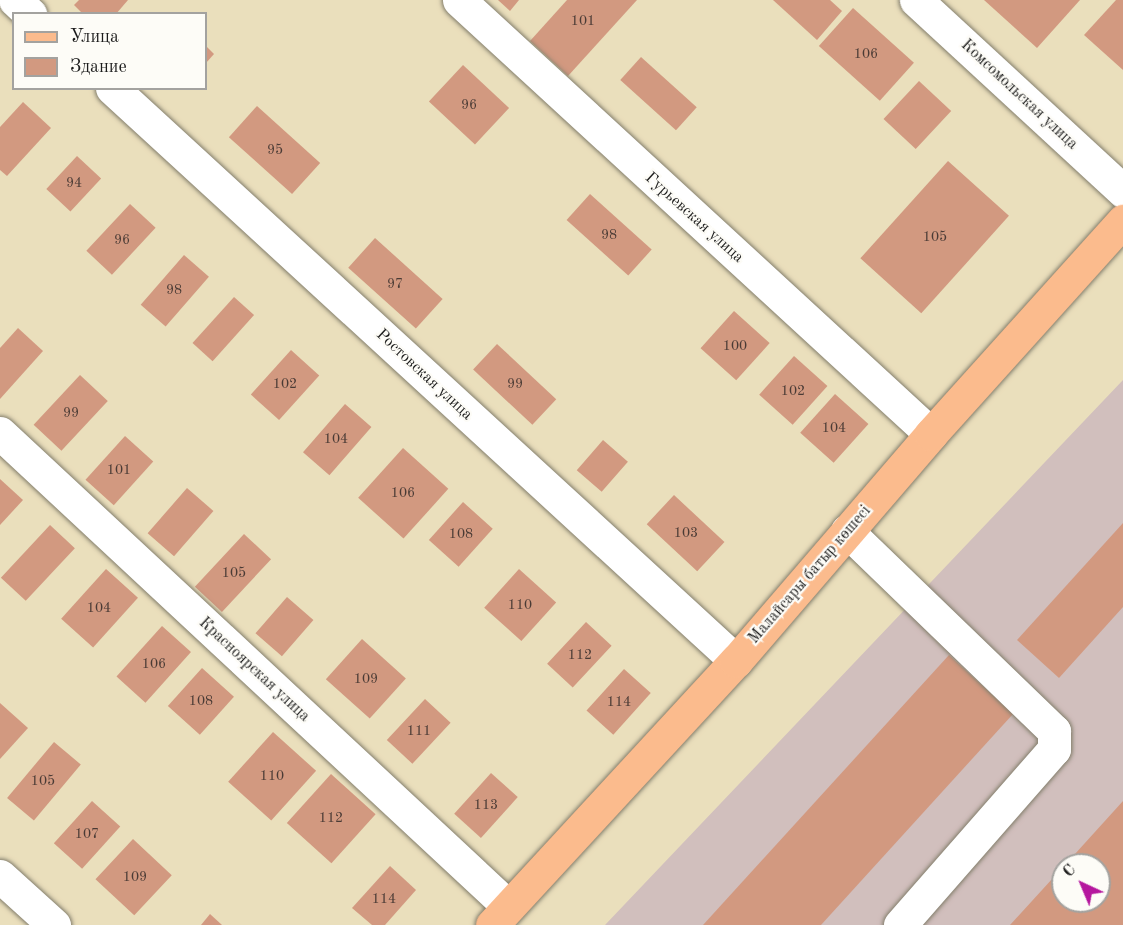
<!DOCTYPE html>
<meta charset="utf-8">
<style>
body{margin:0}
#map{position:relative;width:1123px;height:925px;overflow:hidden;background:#eadfbc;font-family:"Old Standard TT",serif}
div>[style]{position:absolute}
.industrial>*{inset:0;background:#d1bfbd}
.building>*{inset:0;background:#d29980;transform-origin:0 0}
.roads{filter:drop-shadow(0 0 2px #837e6c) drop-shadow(0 0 2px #837e6c)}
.minor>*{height:33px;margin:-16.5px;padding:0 16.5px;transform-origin:16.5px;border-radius:16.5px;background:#fff}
.major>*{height:33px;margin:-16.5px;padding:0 16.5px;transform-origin:16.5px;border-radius:16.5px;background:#fbbb8d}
span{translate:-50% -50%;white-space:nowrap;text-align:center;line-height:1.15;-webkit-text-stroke:4.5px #fdfcf7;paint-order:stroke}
.number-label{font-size:14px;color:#4a3b35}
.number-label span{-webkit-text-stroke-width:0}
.street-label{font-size:16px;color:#1c1c1c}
.legend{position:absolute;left:12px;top:12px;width:195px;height:78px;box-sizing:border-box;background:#fdfcf7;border:2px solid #a3a29f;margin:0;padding:8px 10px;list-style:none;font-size:18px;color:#1c1c1c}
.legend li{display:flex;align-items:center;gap:12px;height:30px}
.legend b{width:30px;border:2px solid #a3a29f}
.north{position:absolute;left:1051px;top:853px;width:60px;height:60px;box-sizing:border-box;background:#fdfcf7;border:2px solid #a3a29f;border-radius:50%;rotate:316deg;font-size:16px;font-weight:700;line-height:24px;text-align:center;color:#1c1c1c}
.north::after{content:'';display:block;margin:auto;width:21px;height:27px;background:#b5179e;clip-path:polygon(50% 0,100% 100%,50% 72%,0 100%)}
</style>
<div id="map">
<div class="industrial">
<i style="clip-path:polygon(evenodd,1123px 380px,1123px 925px,605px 925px,1123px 380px,1063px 865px,1099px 865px,1099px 901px,1063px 901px,1063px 865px)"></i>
</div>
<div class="building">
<i style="clip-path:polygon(79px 0,128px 0,116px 14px,83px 14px,74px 5px)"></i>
<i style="clip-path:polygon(498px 0,519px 0,510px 11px)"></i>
<i style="clip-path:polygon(567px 0,637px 0,568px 76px,530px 41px)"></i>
<i style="clip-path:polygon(773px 0,830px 0,842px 11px,817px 40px)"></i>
<i style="clip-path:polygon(984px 0,1080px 0,1037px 48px)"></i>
<i style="clip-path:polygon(1116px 0,1123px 0,1123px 70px,1084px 35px)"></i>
<i style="left:853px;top:8px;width:82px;height:51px;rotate:42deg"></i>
<i style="clip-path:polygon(206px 46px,214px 54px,206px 63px)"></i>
<i style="left:641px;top:57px;width:75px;height:31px;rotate:42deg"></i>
<i style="left:463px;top:65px;width:63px;height:50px;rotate:43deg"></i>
<i style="left:919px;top:81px;width:44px;height:52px;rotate:43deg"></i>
<i style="clip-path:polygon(23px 102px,51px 128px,7px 176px,0 170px,0 127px)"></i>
<i style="left:257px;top:106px;width:85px;height:42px;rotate:42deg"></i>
<i style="left:77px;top:156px;width:33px;height:45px;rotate:43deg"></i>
<i style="left:948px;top:161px;width:82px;height:131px;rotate:42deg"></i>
<i style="left:590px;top:194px;width:83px;height:35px;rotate:42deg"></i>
<i style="left:130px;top:204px;width:35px;height:64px;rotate:43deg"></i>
<i style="left:375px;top:238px;width:91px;height:40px;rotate:42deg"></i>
<i style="left:184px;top:255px;width:33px;height:66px;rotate:41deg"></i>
<i style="left:234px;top:297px;width:27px;height:62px;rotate:42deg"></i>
<i style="left:734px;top:311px;width:48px;height:50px;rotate:42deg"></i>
<i style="clip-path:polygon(18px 328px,43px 351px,0 399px,0 348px)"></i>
<i style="left:497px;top:344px;width:81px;height:35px;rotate:43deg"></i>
<i style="left:291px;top:350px;width:38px;height:60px;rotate:42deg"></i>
<i style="left:794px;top:356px;width:45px;height:52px;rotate:42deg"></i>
<i style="left:80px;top:375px;width:38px;height:68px;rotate:43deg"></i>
<i style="left:835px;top:394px;width:45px;height:52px;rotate:42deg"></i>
<i style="left:345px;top:404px;width:35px;height:64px;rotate:41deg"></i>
<i style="left:125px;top:436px;width:38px;height:59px;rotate:42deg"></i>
<i style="left:603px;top:440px;width:33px;height:40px;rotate:41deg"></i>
<i style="left:403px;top:448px;width:61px;height:67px;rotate:42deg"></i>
<i style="clip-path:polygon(0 479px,23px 500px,0 525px)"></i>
<i style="left:187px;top:488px;width:35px;height:60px;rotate:41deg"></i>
<i style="left:674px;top:495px;width:69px;height:40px;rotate:43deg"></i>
<i style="left:463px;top:502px;width:40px;height:51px;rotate:42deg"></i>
<i style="clip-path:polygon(1123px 523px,1123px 607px,1059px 678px,1017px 640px)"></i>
<i style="left:50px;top:525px;width:34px;height:72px;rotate:43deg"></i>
<i style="left:244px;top:534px;width:37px;height:72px;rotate:43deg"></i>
<i style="left:106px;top:569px;width:43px;height:67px;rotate:42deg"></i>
<i style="left:519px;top:569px;width:50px;height:52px;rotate:42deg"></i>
<i style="left:287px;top:597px;width:35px;height:48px;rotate:41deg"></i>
<i style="left:586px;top:622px;width:35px;height:57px;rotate:43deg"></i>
<i style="left:162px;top:626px;width:39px;height:68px;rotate:42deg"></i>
<i style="left:362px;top:639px;width:59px;height:54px;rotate:42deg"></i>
<i style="clip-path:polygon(949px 655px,1013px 714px,821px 925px,703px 925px)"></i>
<i style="left:202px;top:668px;width:43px;height:51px;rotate:42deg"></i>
<i style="left:624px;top:669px;width:36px;height:56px;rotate:42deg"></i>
<i style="left:425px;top:699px;width:35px;height:56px;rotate:43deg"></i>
<i style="clip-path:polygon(0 703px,28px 728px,0 759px)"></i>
<i style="left:273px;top:732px;width:58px;height:67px;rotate:42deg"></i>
<i style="left:54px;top:742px;width:35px;height:73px;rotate:40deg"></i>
<i style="left:491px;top:773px;width:36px;height:55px;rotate:42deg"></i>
<i style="left:331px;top:774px;width:60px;height:66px;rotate:42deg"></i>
<i style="left:92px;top:801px;width:38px;height:57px;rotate:42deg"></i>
<i style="clip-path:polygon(1123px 801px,1123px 925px,1010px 925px,1063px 867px,1063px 901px,1099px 901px,1099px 865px,1065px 865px)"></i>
<i style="left:133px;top:839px;width:53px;height:55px;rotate:43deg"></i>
<i style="clip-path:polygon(390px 866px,416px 890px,385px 925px,372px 925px,352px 908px)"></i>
<i style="clip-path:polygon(210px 914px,222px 925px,201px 925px)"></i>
</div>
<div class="roads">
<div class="minor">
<i style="left:15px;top:0;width:21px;rotate:43deg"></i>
<i style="left:459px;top:0;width:641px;rotate:42.6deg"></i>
<i style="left:916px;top:0;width:282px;rotate:42.7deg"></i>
<i style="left:112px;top:88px;width:847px;rotate:42.56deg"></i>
<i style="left:0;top:433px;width:694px;rotate:42.96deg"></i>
<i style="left:847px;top:531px;width:288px;rotate:44deg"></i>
<i style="left:1054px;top:731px;width:18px;rotate:90deg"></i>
<i style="left:1054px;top:749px;width:234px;rotate:131.2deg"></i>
<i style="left:0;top:876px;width:73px;rotate:42.2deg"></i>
</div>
<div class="major">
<i style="left:492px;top:925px;width:359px;rotate:-47.3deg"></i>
<i style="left:736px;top:661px;width:299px;rotate:-49.3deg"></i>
<i style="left:931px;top:434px;width:287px;rotate:-48deg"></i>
</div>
</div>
<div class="number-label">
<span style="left:583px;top:21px">101</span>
<span style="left:866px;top:54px">106</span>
<span style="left:469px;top:105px">96</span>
<span style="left:275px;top:150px">95</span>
<span style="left:74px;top:183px">94</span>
<span style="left:609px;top:235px">98</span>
<span style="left:935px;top:237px">105</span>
<span style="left:122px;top:240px">96</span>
<span style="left:395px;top:284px">97</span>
<span style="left:174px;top:290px">98</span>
<span style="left:735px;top:346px">100</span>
<span style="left:285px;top:384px">102</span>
<span style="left:515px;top:384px">99</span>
<span style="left:793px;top:391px">102</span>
<span style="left:71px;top:413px">99</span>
<span style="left:834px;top:428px">104</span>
<span style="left:336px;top:439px">104</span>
<span style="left:119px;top:470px">101</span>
<span style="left:403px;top:493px">106</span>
<span style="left:686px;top:533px">103</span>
<span style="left:461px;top:534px">108</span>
<span style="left:234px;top:573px">105</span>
<span style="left:520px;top:605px">110</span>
<span style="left:99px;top:608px">104</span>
<span style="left:580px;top:655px">112</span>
<span style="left:154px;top:664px">106</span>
<span style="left:366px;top:679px">109</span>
<span style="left:201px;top:701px">108</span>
<span style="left:619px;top:702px">114</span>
<span style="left:419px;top:731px">111</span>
<span style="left:272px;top:776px">110</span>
<span style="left:43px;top:781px">105</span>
<span style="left:486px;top:805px">113</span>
<span style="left:331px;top:818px">112</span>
<span style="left:87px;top:834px">107</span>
<span style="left:135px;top:877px">109</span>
<span style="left:384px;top:899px">114</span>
</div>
<div class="street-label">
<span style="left:1019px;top:95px;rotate:43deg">Комсомольская улица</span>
<span style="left:694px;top:218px;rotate:42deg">Гурьевская улица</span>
<span style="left:424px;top:375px;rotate:43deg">Ростовская улица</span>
<span style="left:810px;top:575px;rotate:-49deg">Малайсары батыр көшесі</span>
<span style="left:254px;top:670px;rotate:43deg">Красноярская улица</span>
</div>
<ul class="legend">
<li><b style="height:8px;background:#fbbb8d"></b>Улица</li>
<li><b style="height:16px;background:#d29980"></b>Здание</li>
</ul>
<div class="north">С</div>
</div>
